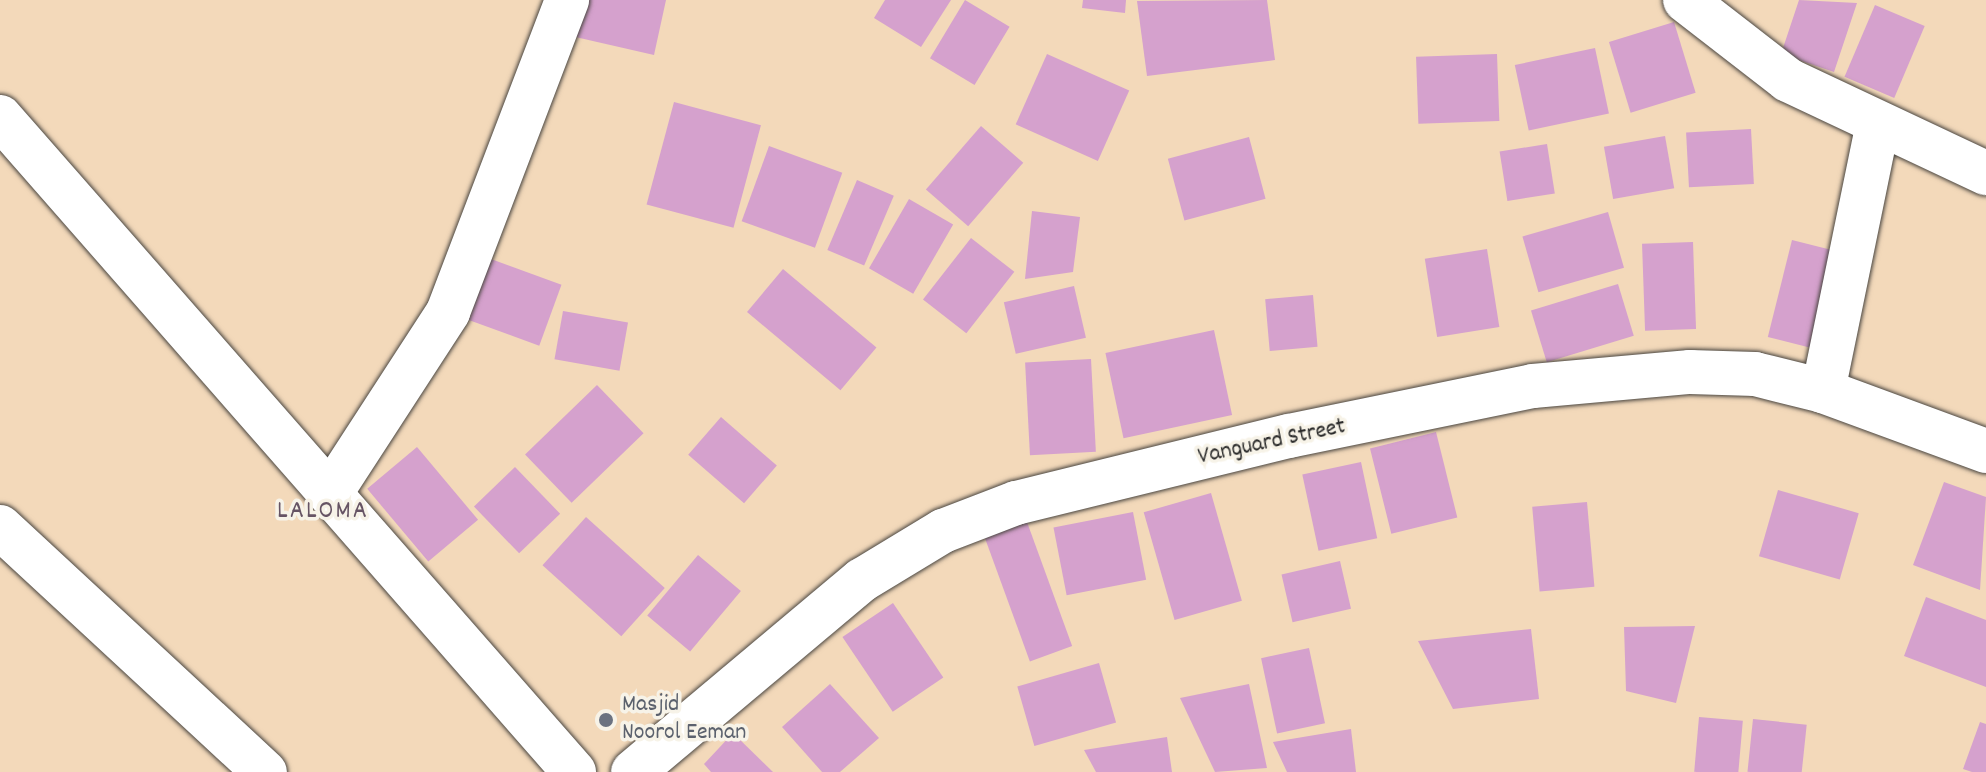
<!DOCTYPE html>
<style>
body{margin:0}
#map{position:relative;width:1986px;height:772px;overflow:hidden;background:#f3d9ba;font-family:Dekko,sans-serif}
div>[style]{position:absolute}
.building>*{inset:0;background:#d5a1cd;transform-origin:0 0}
.roads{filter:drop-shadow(0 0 2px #494540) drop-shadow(0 0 2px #494540)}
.minor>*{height:44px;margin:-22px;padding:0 22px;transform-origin:22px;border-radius:22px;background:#fff}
.tertiary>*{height:44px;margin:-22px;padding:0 22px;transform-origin:22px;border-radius:22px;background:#fff}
.dots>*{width:22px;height:22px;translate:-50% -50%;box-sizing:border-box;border:4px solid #f7f3e8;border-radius:50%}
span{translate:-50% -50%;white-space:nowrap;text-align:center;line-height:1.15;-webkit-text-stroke:7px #f7f3e8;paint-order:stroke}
.street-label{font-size:24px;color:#2b2b2b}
.worship-label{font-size:24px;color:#5b616d}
.left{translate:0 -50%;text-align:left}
.neighbourhood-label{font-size:26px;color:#665464;letter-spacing:2px}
</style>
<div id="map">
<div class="building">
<i style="clip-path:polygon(579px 0,666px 0,654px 55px,571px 36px)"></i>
<i style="clip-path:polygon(885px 0,951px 0,921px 47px,874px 18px)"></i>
<i style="left:965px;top:0;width:52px;height:68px;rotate:31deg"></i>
<i style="clip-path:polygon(1083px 0,1126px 0,1125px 13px,1082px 8px)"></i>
<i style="clip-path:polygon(1267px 0,1275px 60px,1147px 76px,1137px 1px)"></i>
<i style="clip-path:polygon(1799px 0,1857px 3px,1834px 72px,1781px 54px)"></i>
<i style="left:1875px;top:5px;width:54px;height:78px;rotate:23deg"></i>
<i style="left:1674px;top:22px;width:74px;height:68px;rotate:73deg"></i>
<i style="left:1595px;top:48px;width:67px;height:82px;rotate:78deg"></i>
<i style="left:1047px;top:54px;width:90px;height:77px;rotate:24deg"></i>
<i style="left:1497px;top:54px;width:67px;height:81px;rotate:88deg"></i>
<i style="left:674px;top:102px;width:90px;height:106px;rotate:15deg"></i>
<i style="left:981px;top:126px;width:56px;height:84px;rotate:41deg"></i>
<i style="left:1751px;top:129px;width:55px;height:65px;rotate:87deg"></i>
<i style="left:1665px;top:136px;width:53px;height:62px;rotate:80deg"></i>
<i style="left:1249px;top:137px;width:64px;height:84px;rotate:75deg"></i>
<i style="left:1547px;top:144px;width:50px;height:48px;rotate:81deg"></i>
<i style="left:769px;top:146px;width:78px;height:80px;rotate:20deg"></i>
<i style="left:857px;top:180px;width:40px;height:76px;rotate:23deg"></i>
<i style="left:909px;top:199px;width:51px;height:80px;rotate:30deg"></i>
<i style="clip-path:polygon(1032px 211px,1080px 217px,1073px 272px,1025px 279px)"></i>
<i style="left:1608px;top:212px;width:58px;height:89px;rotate:74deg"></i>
<i style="left:971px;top:238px;width:55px;height:78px;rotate:38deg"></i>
<i style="left:1792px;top:240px;width:46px;height:100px;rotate:14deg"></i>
<i style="left:1693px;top:242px;width:87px;height:51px;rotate:88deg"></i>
<i style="left:1487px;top:249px;width:79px;height:63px;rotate:81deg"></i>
<i style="left:491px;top:259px;width:75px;height:65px;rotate:20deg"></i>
<i style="left:783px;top:269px;width:122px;height:56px;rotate:40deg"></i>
<i style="left:1618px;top:284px;width:54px;height:91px;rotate:73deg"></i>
<i style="left:1074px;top:286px;width:53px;height:72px;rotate:77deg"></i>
<i style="left:1313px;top:295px;width:52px;height:48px;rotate:85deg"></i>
<i style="left:563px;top:311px;width:66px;height:49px;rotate:10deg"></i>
<i style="left:1214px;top:330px;width:87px;height:111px;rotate:78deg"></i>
<i style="left:1091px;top:359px;width:93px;height:66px;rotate:87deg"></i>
<i style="left:597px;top:385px;width:67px;height:100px;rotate:46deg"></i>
<i style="left:721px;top:417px;width:74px;height:50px;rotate:41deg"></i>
<i style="left:1436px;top:432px;width:88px;height:68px;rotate:76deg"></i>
<i style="left:417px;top:447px;width:95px;height:65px;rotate:50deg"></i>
<i style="left:1361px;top:462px;width:78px;height:60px;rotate:78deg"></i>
<i style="left:515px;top:467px;width:65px;height:57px;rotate:46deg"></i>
<i style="clip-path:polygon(1944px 482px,1986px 497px,1980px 590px,1913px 565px)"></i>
<i style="left:1778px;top:490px;width:84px;height:69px;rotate:16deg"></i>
<i style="left:1211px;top:493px;width:112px;height:70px;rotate:74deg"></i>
<i style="left:1587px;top:502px;width:85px;height:55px;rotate:85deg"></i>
<i style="left:1133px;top:512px;width:69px;height:81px;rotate:79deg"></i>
<i style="left:586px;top:517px;width:106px;height:65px;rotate:42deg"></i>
<i style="left:1027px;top:522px;width:132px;height:45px;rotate:70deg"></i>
<i style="left:698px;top:555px;width:56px;height:79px;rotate:40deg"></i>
<i style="left:1340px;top:561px;width:49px;height:60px;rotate:77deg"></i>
<i style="clip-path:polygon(1926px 597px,1986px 620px,1986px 687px,1904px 656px)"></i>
<i style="left:893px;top:603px;width:90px;height:61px;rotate:56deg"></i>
<i style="clip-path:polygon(1695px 626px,1676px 703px,1626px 691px,1624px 627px)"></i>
<i style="clip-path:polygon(1531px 629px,1539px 699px,1453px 709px,1418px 641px)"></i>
<i style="left:1309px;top:648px;width:77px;height:49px;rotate:78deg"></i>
<i style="left:1099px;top:663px;width:62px;height:85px;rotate:74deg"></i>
<i style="clip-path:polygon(830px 684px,879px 738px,840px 772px,822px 772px,782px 727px)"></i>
<i style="clip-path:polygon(1249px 684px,1267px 768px,1215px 772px,1180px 698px)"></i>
<i style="left:1699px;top:717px;width:44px;height:55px;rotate:5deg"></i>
<i style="left:1753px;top:719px;width:54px;height:53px;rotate:6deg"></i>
<i style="clip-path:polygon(1980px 722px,1986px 724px,1986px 772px,1972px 772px,1963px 769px)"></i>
<i style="clip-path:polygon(1351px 729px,1356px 772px,1287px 772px,1273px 742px)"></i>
<i style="clip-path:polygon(733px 733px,773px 772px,711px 772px,704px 764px)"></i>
<i style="clip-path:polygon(1167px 737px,1172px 772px,1096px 772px,1084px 750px)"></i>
</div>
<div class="roads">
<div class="minor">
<i style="left:1685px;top:0;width:130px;rotate:37.8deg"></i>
<i style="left:1788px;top:80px;width:219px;rotate:25.2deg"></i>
<i style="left:0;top:117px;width:871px;rotate:48.77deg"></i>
<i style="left:1823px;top:391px;width:268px;rotate:-78.4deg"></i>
<i style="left:330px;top:494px;width:217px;rotate:-57deg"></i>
<i style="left:448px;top:312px;width:334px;rotate:-69.1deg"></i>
<i style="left:0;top:527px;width:361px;rotate:42.8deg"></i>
</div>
<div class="tertiary">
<i style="left:633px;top:772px;width:299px;rotate:-40deg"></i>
<i style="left:862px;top:580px;width:95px;rotate:-31.2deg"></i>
<i style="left:943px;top:531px;width:78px;rotate:-21deg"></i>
<i style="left:1016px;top:503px;width:281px;rotate:-13.8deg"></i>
<i style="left:1289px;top:436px;width:249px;rotate:-11.6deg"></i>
<i style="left:1533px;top:386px;width:158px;rotate:-5.1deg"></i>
<i style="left:1690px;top:372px;width:65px;rotate:1.8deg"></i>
<i style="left:1755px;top:374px;width:70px;rotate:14deg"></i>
<i style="left:1823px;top:391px;width:174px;rotate:20.2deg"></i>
</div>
</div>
<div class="dots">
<i style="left:606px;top:720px;background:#6b7280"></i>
</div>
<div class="street-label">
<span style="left:1272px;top:443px;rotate:-12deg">Vanguard Street</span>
</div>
<div class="worship-label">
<span class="left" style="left:622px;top:720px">Masjid<br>Noorol Eeman</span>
</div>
<div class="neighbourhood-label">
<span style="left:323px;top:512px">LALOMA</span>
</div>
</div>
